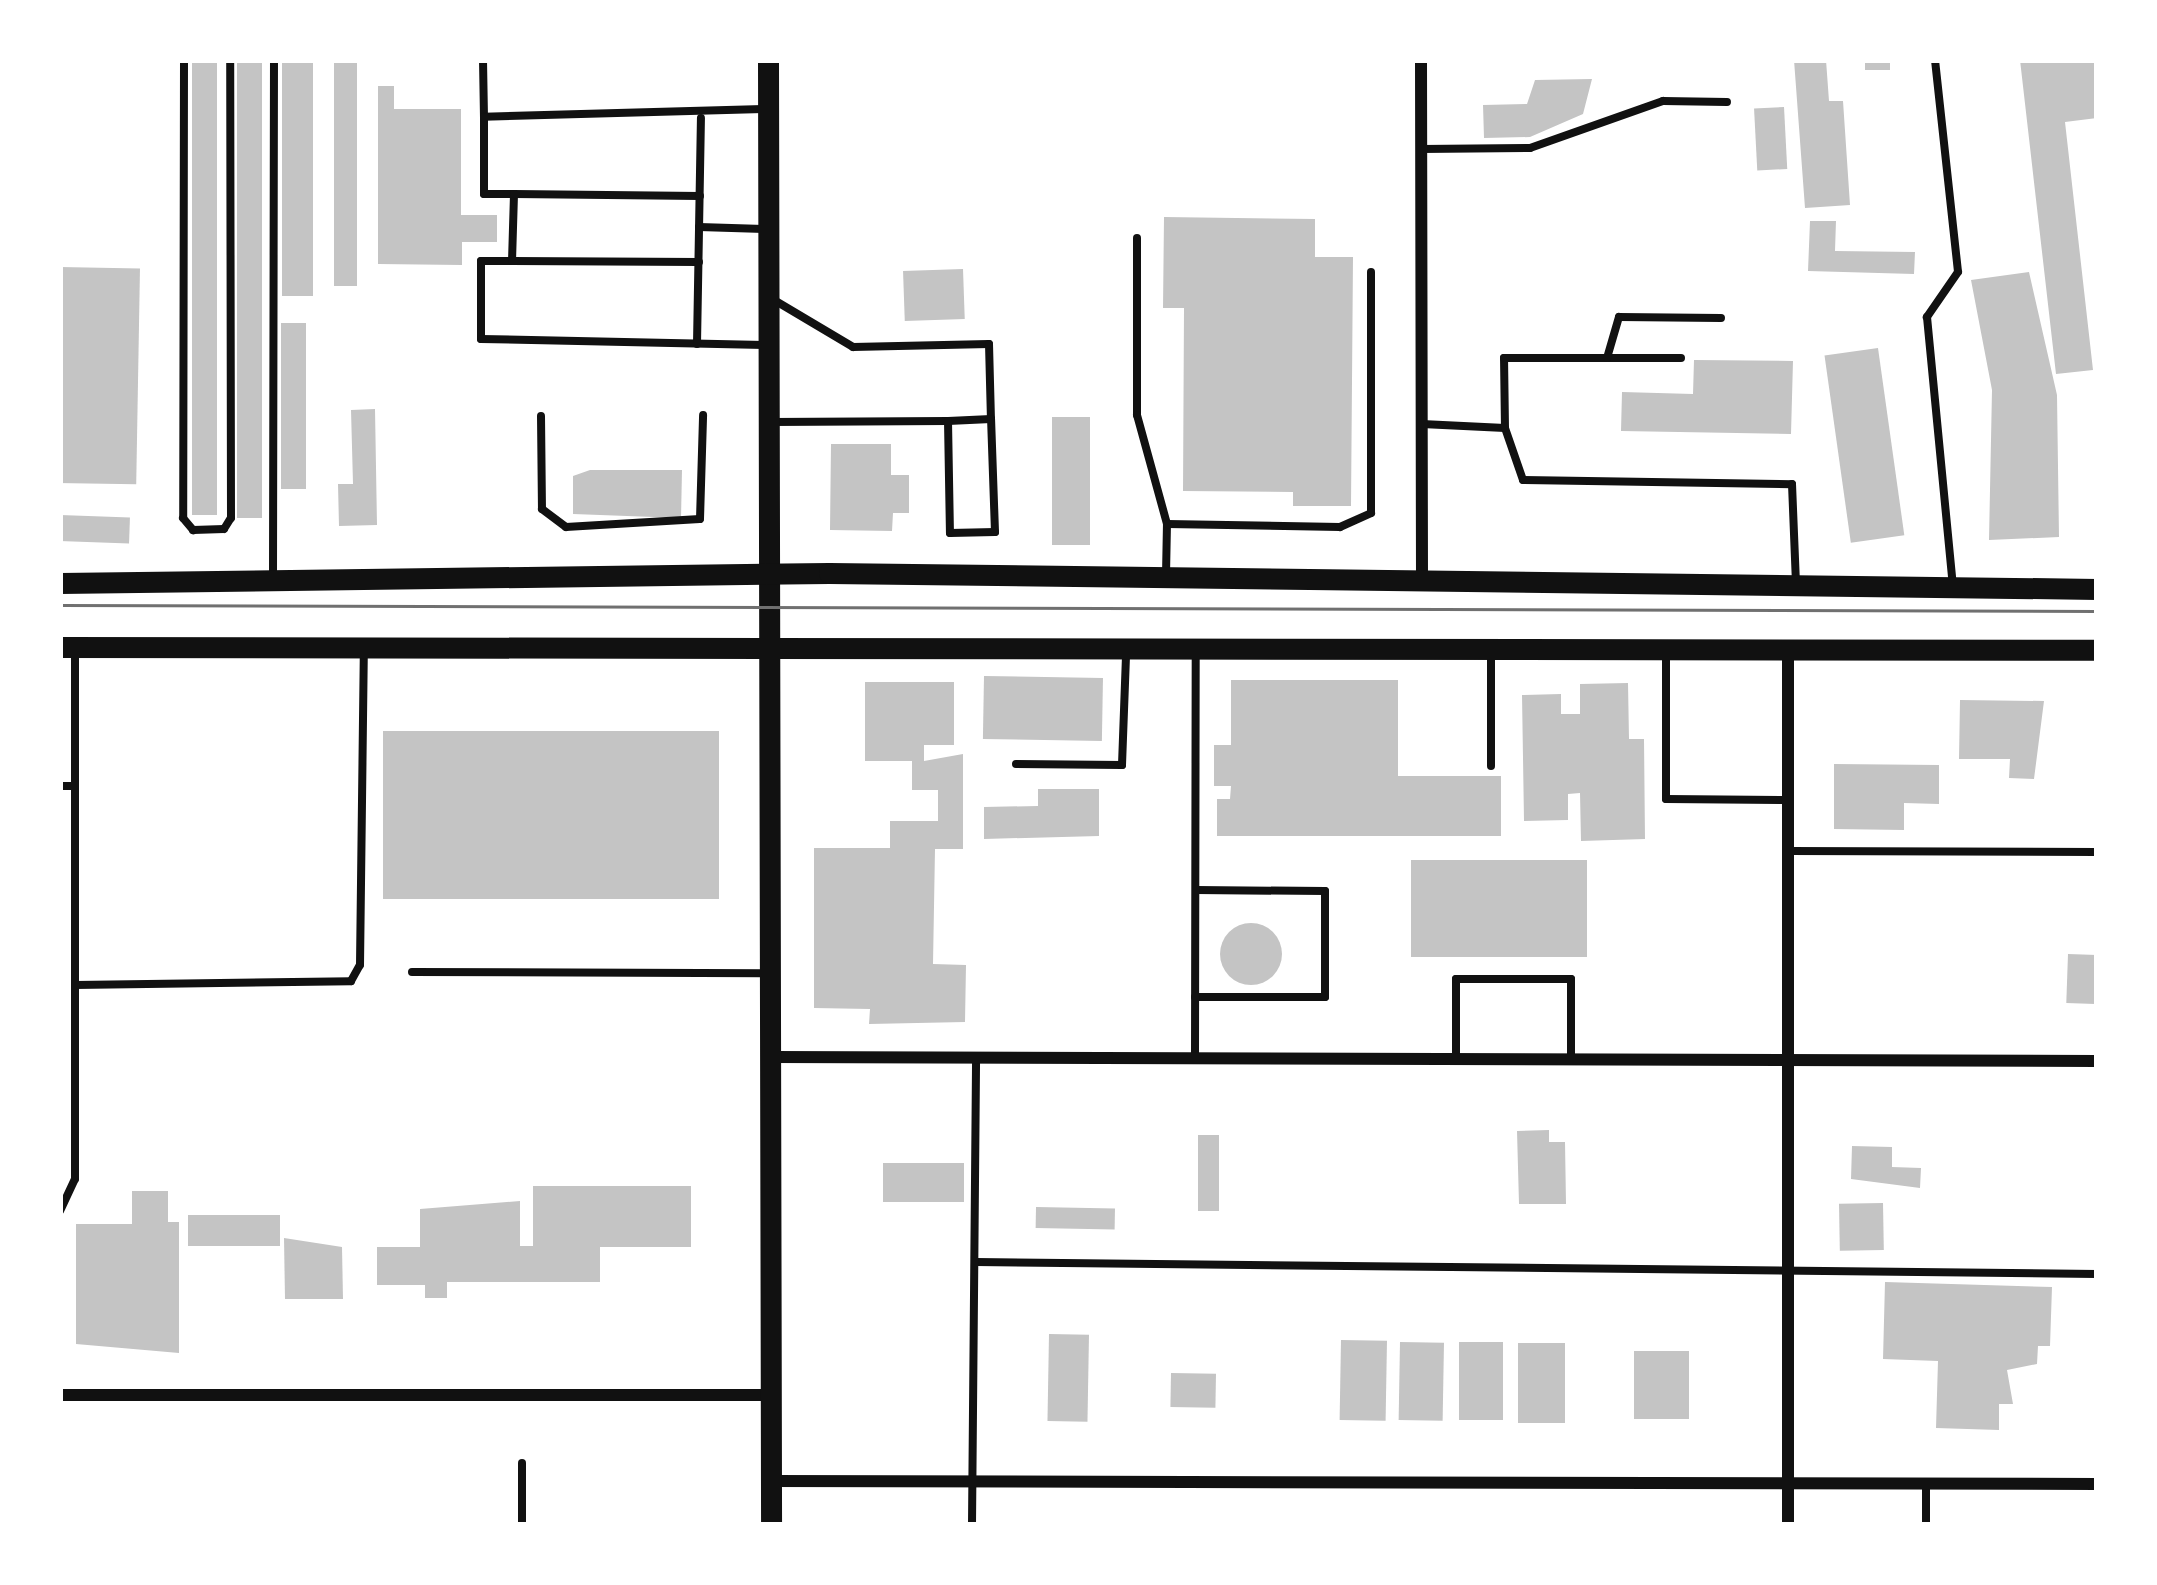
<!DOCTYPE html>
<style>
body{margin:0}
#map{position:relative;width:2157px;height:1585px;overflow:hidden;background:#fff;font-family:Manrope,sans-serif}
div>[style]{position:absolute}
.building>*{inset:0;background:#c4c4c4;transform-origin:0 0}
.round{border-radius:50%}
.service>*{height:8px;margin:-4px;padding:0 4px;transform-origin:4px;border-radius:4px;background:#111}
.minor>*{height:12px;margin:-6px;padding:0 6px;transform-origin:6px;border-radius:6px;background:#111}
.secondary>*{height:21px;margin:-10.5px;padding:0 10.5px;transform-origin:10.5px;border-radius:10.5px;background:#111}
.primary>*{height:21px;margin:-10.5px;padding:0 10.5px;transform-origin:10.5px;border-radius:10.5px;background:#111}
.tram>*{height:3px;margin:-1.5px;padding:0 1.5px;transform-origin:1.5px;border-radius:1.5px;background:#707070}
span{translate:-50% -50%;white-space:nowrap;text-align:center;line-height:1.15;-webkit-text-stroke:10px #fff;paint-order:stroke}
.frame{position:absolute;inset:0;border:63px solid #fff;pointer-events:none}
</style>
<div id="map">
<div class="building">
<i style="left:192px;top:60px;width:25px;height:455px"></i>
<i style="left:237px;top:60px;width:25px;height:458px"></i>
<i style="left:282px;top:60px;width:31px;height:236px"></i>
<i style="left:334px;top:60px;width:23px;height:226px"></i>
<i style="clip-path:polygon(1794px 60px,1826px 60px,1829px 101px,1843px 101px,1850px 205px,1805px 208px)"></i>
<i style="left:1865px;top:60px;width:25px;height:10px"></i>
<i style="clip-path:polygon(2020px 60px,2097px 60px,2097px 118px,2065px 122px,2093px 370px,2056px 374px)"></i>
<i style="clip-path:polygon(1592px 79px,1583px 114px,1530px 137px,1484px 138px,1483px 105px,1527px 104px,1535px 80px)"></i>
<i style="clip-path:polygon(378px 86px,394px 86px,394px 109px,461px 109px,461px 215px,497px 215px,497px 242px,462px 242px,462px 265px,378px 264px)"></i>
<i style="left:1784px;top:107px;width:62px;height:30px;rotate:87deg"></i>
<i style="clip-path:polygon(1164px 217px,1315px 219px,1315px 257px,1353px 257px,1351px 506px,1293px 506px,1293px 492px,1183px 491px,1184px 308px,1163px 308px)"></i>
<i style="clip-path:polygon(1810px 221px,1836px 221px,1835px 251px,1915px 252px,1914px 274px,1808px 271px)"></i>
<i style="left:60px;top:267px;width:80px;height:216px;rotate:1deg"></i>
<i style="left:963px;top:269px;width:50px;height:60px;rotate:88deg"></i>
<i style="clip-path:polygon(2029px 272px,2057px 395px,2059px 537px,1989px 540px,1992px 390px,1971px 280px)"></i>
<i style="left:281px;top:323px;width:25px;height:166px"></i>
<i style="left:1878px;top:348px;width:189px;height:54px;rotate:82deg"></i>
<i style="clip-path:polygon(1694px 360px,1793px 361px,1791px 434px,1621px 431px,1622px 392px,1693px 394px)"></i>
<i style="clip-path:polygon(375px 409px,377px 525px,339px 526px,338px 484px,353px 484px,351px 410px)"></i>
<i style="left:1052px;top:417px;width:38px;height:128px"></i>
<i style="clip-path:polygon(831px 444px,891px 444px,891px 475px,909px 475px,909px 513px,893px 513px,892px 531px,830px 530px)"></i>
<i style="clip-path:polygon(590px 470px,682px 470px,681px 518px,573px 514px,573px 476px)"></i>
<i style="left:60px;top:515px;width:70px;height:26px;rotate:2deg"></i>
<i style="left:984px;top:676px;width:119px;height:63px;rotate:1deg"></i>
<i style="clip-path:polygon(1231px 680px,1398px 680px,1398px 776px,1501px 776px,1501px 836px,1217px 836px,1217px 799px,1230px 799px,1231px 786px,1214px 786px,1214px 745px,1231px 745px)"></i>
<i style="clip-path:polygon(865px 682px,954px 682px,954px 745px,924px 745px,924px 761px,963px 754px,963px 849px,935px 849px,933px 964px,966px 965px,965px 1022px,869px 1024px,870px 1009px,814px 1008px,814px 848px,890px 848px,890px 821px,938px 821px,938px 790px,912px 790px,912px 761px,865px 761px)"></i>
<i style="clip-path:polygon(1628px 683px,1629px 739px,1644px 739px,1645px 839px,1581px 841px,1580px 793px,1568px 794px,1568px 820px,1524px 821px,1522px 695px,1561px 694px,1561px 714px,1580px 714px,1580px 684px)"></i>
<i style="clip-path:polygon(1960px 700px,2044px 701px,2034px 779px,2009px 778px,2010px 759px,1959px 759px)"></i>
<i style="left:719px;top:731px;width:168px;height:336px;rotate:90deg"></i>
<i style="clip-path:polygon(1834px 764px,1939px 765px,1939px 804px,1904px 803px,1904px 830px,1834px 829px)"></i>
<i style="clip-path:polygon(1038px 789px,1099px 789px,1099px 836px,984px 839px,984px 807px,1038px 806px)"></i>
<i style="left:1411px;top:860px;width:176px;height:97px"></i>
<i class="round" style="left:1220px;top:923px;width:62px;height:62px"></i>
<i style="left:2068px;top:954px;width:29px;height:49px;rotate:2deg"></i>
<i style="clip-path:polygon(1549px 1130px,1549px 1142px,1565px 1142px,1566px 1204px,1519px 1204px,1517px 1131px)"></i>
<i style="left:1198px;top:1135px;width:21px;height:76px"></i>
<i style="clip-path:polygon(1852px 1146px,1892px 1147px,1892px 1167px,1921px 1168px,1920px 1188px,1851px 1179px)"></i>
<i style="left:964px;top:1163px;width:39px;height:81px;rotate:90deg"></i>
<i style="clip-path:polygon(533px 1186px,691px 1186px,691px 1247px,600px 1247px,600px 1282px,447px 1282px,447px 1298px,425px 1298px,425px 1285px,377px 1285px,377px 1247px,420px 1247px,420px 1209px,520px 1201px,520px 1246px,533px 1246px)"></i>
<i style="clip-path:polygon(132px 1191px,168px 1191px,168px 1222px,179px 1222px,179px 1353px,76px 1344px,76px 1224px,132px 1224px)"></i>
<i style="left:1883px;top:1203px;width:47px;height:44px;rotate:89deg"></i>
<i style="left:1036px;top:1207px;width:79px;height:21px;rotate:1deg"></i>
<i style="left:280px;top:1215px;width:31px;height:92px;rotate:90deg"></i>
<i style="clip-path:polygon(284px 1238px,342px 1247px,343px 1299px,285px 1299px)"></i>
<i style="clip-path:polygon(1885px 1282px,2052px 1287px,2050px 1346px,2038px 1346px,2037px 1364px,2007px 1370px,2013px 1404px,1999px 1404px,1999px 1430px,1936px 1428px,1938px 1361px,1883px 1359px)"></i>
<i style="left:1049px;top:1334px;width:40px;height:87px;rotate:1deg"></i>
<i style="left:1341px;top:1340px;width:46px;height:80px;rotate:1deg"></i>
<i style="left:1400px;top:1342px;width:44px;height:78px;rotate:1deg"></i>
<i style="left:1459px;top:1342px;width:44px;height:78px"></i>
<i style="left:1518px;top:1343px;width:47px;height:80px"></i>
<i style="left:1634px;top:1351px;width:55px;height:68px"></i>
<i style="left:1171px;top:1373px;width:45px;height:34px;rotate:1deg"></i>
</div>
<div class="service">
<i style="left:184px;top:60px;width:458px;rotate:90.1deg"></i>
<i style="left:183px;top:518px;width:16px;rotate:50deg"></i>
<i style="left:193px;top:530px;width:31px;rotate:-2deg"></i>
<i style="left:224px;top:529px;width:13px;rotate:-58deg"></i>
<i style="left:231px;top:518px;width:458px;rotate:-90.1deg"></i>
<i style="left:483px;top:60px;width:57px;rotate:89deg"></i>
<i style="left:1935px;top:60px;width:213px;rotate:83.8deg"></i>
<i style="left:1958px;top:272px;width:55px;rotate:124.6deg"></i>
<i style="left:1927px;top:317px;width:271px;rotate:84.5deg"></i>
<i style="left:763px;top:109px;width:279px;rotate:178.4deg"></i>
<i style="left:484px;top:117px;width:77px;rotate:90deg"></i>
<i style="left:484px;top:194px;width:30px"></i>
<i style="left:514px;top:194px;width:67px;rotate:91.7deg"></i>
<i style="left:512px;top:261px;width:31px;rotate:180deg"></i>
<i style="left:481px;top:261px;width:78px;rotate:90deg"></i>
<i style="left:481px;top:339px;width:286px;rotate:1.2deg"></i>
<i style="left:1421px;top:149px;width:109px;rotate:-0.5deg"></i>
<i style="left:1530px;top:148px;width:141px;rotate:-19.5deg"></i>
<i style="left:1663px;top:101px;width:64px;rotate:0.9deg"></i>
<i style="left:514px;top:194px;width:186px;rotate:0.6deg"></i>
<i style="left:699px;top:227px;width:65px;rotate:1.8deg"></i>
<i style="left:1137px;top:238px;width:177px;rotate:90deg"></i>
<i style="left:1137px;top:415px;width:113px;rotate:74.6deg"></i>
<i style="left:512px;top:261px;width:187px;rotate:0.3deg"></i>
<i style="left:774px;top:300px;width:92px;rotate:30.7deg"></i>
<i style="left:853px;top:347px;width:136px;rotate:-1.3deg"></i>
<i style="left:989px;top:344px;width:75px;rotate:88.5deg"></i>
<i style="left:991px;top:419px;width:43px;rotate:177.3deg"></i>
<i style="left:697px;top:344px;width:226px;rotate:-89deg"></i>
<i style="left:1607px;top:358px;width:74px"></i>
<i style="left:541px;top:416px;width:93px;rotate:89.4deg"></i>
<i style="left:542px;top:509px;width:30px;rotate:37deg"></i>
<i style="left:566px;top:527px;width:134px;rotate:-3.4deg"></i>
<i style="left:700px;top:519px;width:104px;rotate:-88.3deg"></i>
<i style="left:771px;top:422px;width:177px;rotate:-0.3deg"></i>
<i style="left:948px;top:421px;width:112px;rotate:89deg"></i>
<i style="left:950px;top:533px;width:45px;rotate:-1.3deg"></i>
<i style="left:995px;top:532px;width:113px;rotate:-92deg"></i>
<i style="left:1422px;top:424px;width:83px;rotate:2.8deg"></i>
<i style="left:1505px;top:428px;width:55px;rotate:70.9deg"></i>
<i style="left:1523px;top:480px;width:269px;rotate:0.9deg"></i>
<i style="left:1792px;top:484px;width:100px;rotate:87.7deg"></i>
<i style="left:1505px;top:428px;width:70px;rotate:-90.8deg"></i>
<i style="left:1504px;top:358px;width:103px"></i>
<i style="left:1607px;top:358px;width:43px;rotate:-73.7deg"></i>
<i style="left:1619px;top:317px;width:102px;rotate:0.6deg"></i>
<i style="left:273px;top:575px;width:515px;rotate:-89.89deg"></i>
<i style="left:1166px;top:575px;width:51px;rotate:-88.9deg"></i>
<i style="left:1167px;top:524px;width:173px;rotate:1deg"></i>
<i style="left:1340px;top:527px;width:34px;rotate:-24deg"></i>
<i style="left:1371px;top:513px;width:241px;rotate:-90deg"></i>
<i style="left:1666px;top:654px;width:145px;rotate:90deg"></i>
<i style="left:1666px;top:799px;width:121px;rotate:0.5deg"></i>
<i style="left:1491px;top:655px;width:111px;rotate:90deg"></i>
<i style="left:1016px;top:764px;width:106px;rotate:0.5deg"></i>
<i style="left:1122px;top:765px;width:111px;rotate:-87.9deg"></i>
<i style="left:60px;top:786px;width:15px"></i>
<i style="left:1789px;top:851px;width:308px;rotate:0.2deg"></i>
<i style="left:412px;top:972px;width:353px;rotate:0.2deg"></i>
<i style="left:75px;top:985px;width:276px;rotate:-0.8deg"></i>
<i style="left:351px;top:981px;width:18px;rotate:-61deg"></i>
<i style="left:360px;top:965px;width:310px;rotate:-89.3deg"></i>
<i style="left:1195px;top:997px;width:130px"></i>
<i style="left:1325px;top:997px;width:106px;rotate:-90deg"></i>
<i style="left:1325px;top:891px;width:129px;rotate:-179.6deg"></i>
<i style="left:1195px;top:1058px;width:404px;rotate:-89.9deg"></i>
<i style="left:1456px;top:1059px;width:80px;rotate:-90deg"></i>
<i style="left:1456px;top:979px;width:115px"></i>
<i style="left:1571px;top:979px;width:80px;rotate:90deg"></i>
<i style="left:60px;top:1211px;width:35px;rotate:-65deg"></i>
<i style="left:75px;top:1179px;width:530px;rotate:-90deg"></i>
<i style="left:976px;top:1262px;width:1121px;rotate:0.61deg"></i>
<i style="left:1926px;top:1484px;width:41px;rotate:90deg"></i>
<i style="left:522px;top:1525px;width:62px;rotate:-90deg"></i>
<i style="left:972px;top:1525px;width:467px;rotate:-89.5deg"></i>
</div>
<div class="minor">
<i style="left:1421px;top:60px;width:521px;rotate:89.89deg"></i>
<i style="left:772px;top:1057px;width:1325px;rotate:0.17deg"></i>
<i style="left:60px;top:1395px;width:710px"></i>
<i style="left:771px;top:1481px;width:1326px;rotate:0.13deg"></i>
<i style="left:1788px;top:1525px;width:877px;rotate:-90deg"></i>
</div>
<div class="secondary">
<i style="left:768px;top:60px;width:1465px;rotate:89.88deg"></i>
</div>
<div class="primary">
<i style="left:60px;top:583px;width:769px;rotate:-0.75deg"></i>
<i style="left:829px;top:573px;width:1268px;rotate:0.72deg"></i>
<i style="left:60px;top:647px;width:2037px;rotate:0.08deg"></i>
</div>
<div class="tram">
<i style="left:60px;top:605px;width:2037px;rotate:0.17deg"></i>
</div>
<div class="frame"></div>
</div>
